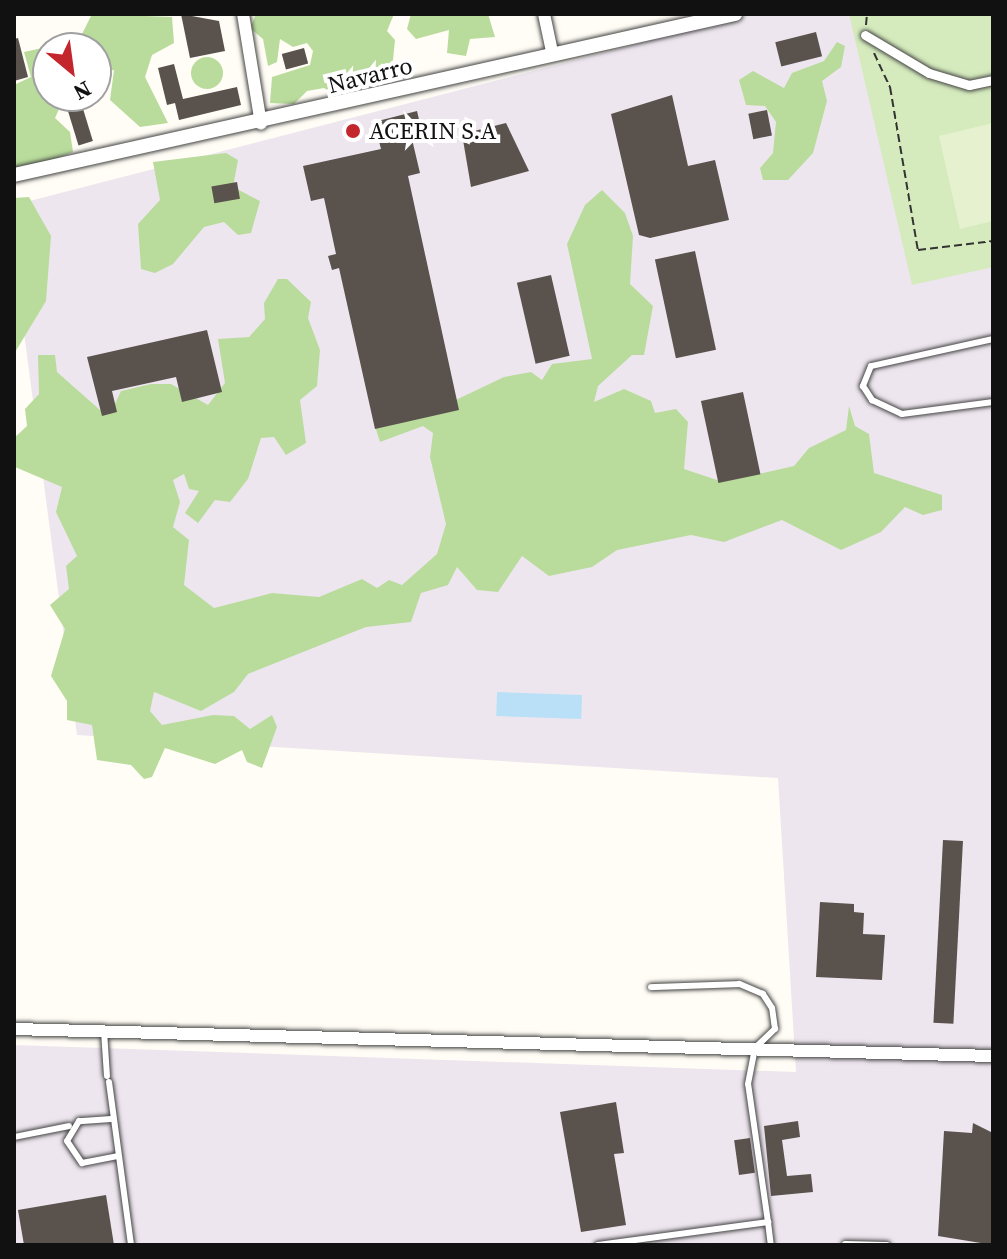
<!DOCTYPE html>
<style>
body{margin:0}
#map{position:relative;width:1007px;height:1259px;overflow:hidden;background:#fffdf5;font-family:"Source Serif 4",serif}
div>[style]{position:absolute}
.industrial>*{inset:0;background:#eee6ef}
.green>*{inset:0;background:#d5ebbd}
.forest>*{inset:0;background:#b9dc9c}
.round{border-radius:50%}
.pitch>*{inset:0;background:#e6f2cf}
.water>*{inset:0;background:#b9e0f7;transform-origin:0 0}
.building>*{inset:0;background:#5a524d;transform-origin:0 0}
.path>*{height:2px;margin-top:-1px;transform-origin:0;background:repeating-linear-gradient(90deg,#333 0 8px,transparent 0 12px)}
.roads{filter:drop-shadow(0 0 2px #444) drop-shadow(0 0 2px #444)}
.service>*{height:6px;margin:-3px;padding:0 3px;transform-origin:3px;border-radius:3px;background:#fff}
.pedestrian>*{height:9px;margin:-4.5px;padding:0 4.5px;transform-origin:4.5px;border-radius:4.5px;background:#fff}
.minor>*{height:12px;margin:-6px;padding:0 6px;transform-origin:6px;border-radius:6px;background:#fff}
.tertiary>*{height:14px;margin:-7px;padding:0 7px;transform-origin:7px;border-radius:7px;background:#fff}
.dots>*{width:22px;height:22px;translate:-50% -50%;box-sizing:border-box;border:4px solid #fff;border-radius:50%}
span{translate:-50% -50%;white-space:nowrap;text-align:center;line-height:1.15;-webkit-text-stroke:8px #fff;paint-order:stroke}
.street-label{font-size:24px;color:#111}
.poi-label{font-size:24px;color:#111}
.left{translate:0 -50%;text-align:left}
.frame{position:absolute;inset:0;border:16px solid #111;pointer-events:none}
.north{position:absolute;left:32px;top:32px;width:80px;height:80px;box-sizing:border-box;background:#fff;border:2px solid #a0a0a0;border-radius:50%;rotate:151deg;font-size:22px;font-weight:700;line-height:32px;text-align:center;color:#111}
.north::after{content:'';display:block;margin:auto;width:28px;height:36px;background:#c4262e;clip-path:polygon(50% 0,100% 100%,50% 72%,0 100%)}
</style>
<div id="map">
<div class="industrial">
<i style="clip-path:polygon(754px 14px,993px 14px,993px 1245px,14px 1245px,14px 1045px,796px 1072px,778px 778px,77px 735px,14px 257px,14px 205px)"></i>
</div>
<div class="green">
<i style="clip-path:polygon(849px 14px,993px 14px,993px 267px,912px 285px)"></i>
</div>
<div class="forest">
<i style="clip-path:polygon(92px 14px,172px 17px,174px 43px,152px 55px,145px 77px,168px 123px,140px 127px,110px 100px,114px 70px,96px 73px,96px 48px,48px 48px,48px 96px,65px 96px,55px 118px,70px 132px,73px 152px,14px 175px,14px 85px,31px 77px,24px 52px,79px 40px)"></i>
<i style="clip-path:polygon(256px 14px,394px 14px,387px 31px,395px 40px,393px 60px,372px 83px,350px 83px,335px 95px,324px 88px,307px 91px,294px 104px,270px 103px,272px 77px,310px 65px,313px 51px,307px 43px,293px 47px,280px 39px,277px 62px,268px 66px,263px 39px,250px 28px)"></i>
<i style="clip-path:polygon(411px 14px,488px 14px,495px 37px,470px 39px,466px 56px,447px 53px,449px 30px,416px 39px,407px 29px)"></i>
<i style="clip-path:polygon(837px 42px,845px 46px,841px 67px,822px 81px,827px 101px,813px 153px,788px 180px,763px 180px,760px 168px,773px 153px,776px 122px,765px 106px,746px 105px,739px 80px,753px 71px,784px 88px,792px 73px,824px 61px)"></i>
<i class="round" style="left:191px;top:57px;width:32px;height:32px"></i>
<i style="clip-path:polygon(226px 153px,238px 160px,233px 187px,260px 201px,251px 233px,238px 235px,224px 222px,204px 227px,173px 264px,155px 273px,141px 269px,138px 224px,160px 200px,153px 162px)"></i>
<i style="clip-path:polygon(602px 190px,625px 213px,633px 236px,630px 284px,653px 306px,644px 355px,632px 355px,598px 386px,594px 402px,624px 389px,651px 401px,655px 413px,676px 409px,688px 422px,684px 469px,723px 482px,794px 466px,809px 448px,846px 430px,849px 406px,855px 426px,869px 434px,874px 473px,942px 495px,942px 510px,923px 515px,905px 507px,881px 532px,841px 550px,782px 520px,724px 542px,691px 535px,617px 550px,592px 567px,549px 576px,522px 556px,498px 592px,477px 590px,457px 567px,448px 585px,421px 593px,411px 622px,366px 627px,248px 674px,234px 692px,201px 711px,154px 692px,150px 711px,162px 725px,213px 715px,234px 716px,250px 729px,272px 715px,277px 727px,262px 768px,247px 762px,242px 750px,215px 764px,165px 748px,152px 777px,144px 779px,131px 765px,97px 760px,92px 725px,67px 720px,67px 701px,51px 676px,65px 629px,50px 605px,69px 589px,66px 566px,77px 556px,56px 512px,62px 487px,15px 467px,14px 438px,27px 426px,25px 409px,39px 394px,38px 355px,55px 355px,57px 372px,100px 410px,114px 406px,121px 391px,151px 384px,171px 384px,208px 405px,225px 383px,218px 339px,249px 337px,265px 319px,264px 303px,278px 279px,287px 279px,311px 302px,308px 318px,320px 350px,317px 386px,300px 400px,306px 443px,286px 455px,274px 437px,261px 438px,248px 479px,230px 502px,215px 500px,198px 523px,185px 513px,199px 491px,189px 489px,184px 474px,173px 480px,180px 502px,173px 527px,189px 540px,184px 585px,214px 608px,272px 593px,319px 597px,362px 579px,377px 588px,389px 580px,402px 585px,437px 554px,446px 524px,430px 457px,433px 433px,423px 426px,380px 442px,374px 423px,441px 407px,504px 377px,531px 372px,542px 380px,552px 364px,592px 359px,567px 244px,585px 205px)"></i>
<i style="clip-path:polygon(29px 197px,51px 236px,46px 301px,14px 354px,14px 198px)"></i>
</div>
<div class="pitch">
<i style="clip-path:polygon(993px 123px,993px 221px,960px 229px,939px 136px)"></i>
</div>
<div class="water">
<i style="left:582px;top:695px;width:24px;height:85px;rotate:92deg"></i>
</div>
<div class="building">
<i style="clip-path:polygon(181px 14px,219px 21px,225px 51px,190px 58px)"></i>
<i style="left:816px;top:32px;width:25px;height:42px;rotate:76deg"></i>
<i style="clip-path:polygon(18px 38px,28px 77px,14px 81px,14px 39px)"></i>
<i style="left:304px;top:48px;width:16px;height:23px;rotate:75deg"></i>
<i style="clip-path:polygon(174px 64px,183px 99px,237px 87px,241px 105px,179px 120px,175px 103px,167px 105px,158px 68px)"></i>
<i style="clip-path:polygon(672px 95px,688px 166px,715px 160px,729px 220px,650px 238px,639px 235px,611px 114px)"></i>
<i style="left:80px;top:99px;width:44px;height:15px;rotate:73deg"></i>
<i style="left:767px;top:110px;width:26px;height:19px;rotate:79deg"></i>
<i style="clip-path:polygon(417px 111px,422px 132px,411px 135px,420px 173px,408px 176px,459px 410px,375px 429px,339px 268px,332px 270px,328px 256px,336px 254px,324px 198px,311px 201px,303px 166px,381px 149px,374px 122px)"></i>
<i style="clip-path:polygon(506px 123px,529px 171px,471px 187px,462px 134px)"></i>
<i style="left:237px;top:182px;width:17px;height:26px;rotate:80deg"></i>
<i style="left:695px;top:251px;width:101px;height:41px;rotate:78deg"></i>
<i style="left:551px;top:275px;width:83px;height:35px;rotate:77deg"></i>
<i style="clip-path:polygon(207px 330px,222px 392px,182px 402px,176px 377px,112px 391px,117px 412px,102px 416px,87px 357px)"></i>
<i style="left:743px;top:392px;width:84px;height:43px;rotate:78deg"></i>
<i style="left:943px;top:840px;width:20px;height:183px;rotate:3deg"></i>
<i style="clip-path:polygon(820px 902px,854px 904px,854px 912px,864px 913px,863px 934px,885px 935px,882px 980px,816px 977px)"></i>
<i style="clip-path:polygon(616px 1102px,624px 1153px,614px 1154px,626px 1225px,581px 1232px,560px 1112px)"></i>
<i style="clip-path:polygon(798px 1121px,800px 1137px,782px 1140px,787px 1176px,811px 1174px,813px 1192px,771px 1196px,764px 1126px)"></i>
<i style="clip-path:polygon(973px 1123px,993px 1133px,993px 1245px,938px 1236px,944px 1131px,972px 1133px)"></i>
<i style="left:750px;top:1138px;width:35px;height:16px;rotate:82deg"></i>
<i style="clip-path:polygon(106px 1195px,114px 1245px,24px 1245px,18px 1210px)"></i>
</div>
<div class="path">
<i style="left:866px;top:25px;width:11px;rotate:-85deg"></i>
<i style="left:874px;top:53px;width:38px;rotate:65deg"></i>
<i style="left:890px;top:87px;width:165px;rotate:80.3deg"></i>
<i style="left:918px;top:250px;width:76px;rotate:-6.8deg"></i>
</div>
<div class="roads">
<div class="service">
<i style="left:993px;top:339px;width:125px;rotate:167.5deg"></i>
<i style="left:871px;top:366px;width:22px;rotate:112deg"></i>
<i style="left:863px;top:386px;width:17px;rotate:57deg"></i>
<i style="left:872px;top:400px;width:33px;rotate:25deg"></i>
<i style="left:902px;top:414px;width:92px;rotate:-7.5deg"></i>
<i style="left:104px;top:1031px;width:45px;rotate:86.2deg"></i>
<i style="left:109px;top:1082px;width:164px;rotate:82.3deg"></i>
<i style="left:111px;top:1119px;width:32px;rotate:176deg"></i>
<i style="left:79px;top:1121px;width:23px;rotate:121deg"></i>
<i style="left:67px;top:1141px;width:27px;rotate:56deg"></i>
<i style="left:82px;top:1163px;width:36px;rotate:-11deg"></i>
<i style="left:14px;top:1137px;width:56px;rotate:-11.3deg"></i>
<i style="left:768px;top:1222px;width:23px;rotate:83deg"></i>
<i style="left:845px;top:1244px;width:42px;rotate:1.4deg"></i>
<i style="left:598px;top:1245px;width:172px;rotate:-7.7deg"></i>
<i style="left:768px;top:1222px;width:139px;rotate:-98.2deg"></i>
<i style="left:748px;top:1084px;width:37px;rotate:-79deg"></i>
<i style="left:755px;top:1048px;width:28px;rotate:-44deg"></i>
<i style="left:775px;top:1029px;width:21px;rotate:-98deg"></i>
<i style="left:772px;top:1008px;width:17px;rotate:-123deg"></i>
<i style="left:763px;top:994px;width:26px;rotate:-157deg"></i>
<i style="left:739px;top:984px;width:88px;rotate:178deg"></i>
</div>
<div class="pedestrian">
<i style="left:865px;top:35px;width:74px;rotate:30.7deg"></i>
<i style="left:929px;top:73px;width:42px;rotate:16.7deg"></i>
<i style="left:969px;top:85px;width:25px;rotate:-12deg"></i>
</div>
<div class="minor">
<i style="left:243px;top:14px;width:111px;rotate:80.7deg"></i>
<i style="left:544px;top:14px;width:40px;rotate:78deg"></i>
<i style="left:14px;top:1029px;width:979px;rotate:1.58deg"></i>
</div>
<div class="tertiary">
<i style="left:14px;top:175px;width:739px;rotate:-12.59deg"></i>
</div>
</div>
<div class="dots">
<i style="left:353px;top:131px;background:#c4262e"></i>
</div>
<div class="street-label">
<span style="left:370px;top:75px;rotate:-14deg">Navarro</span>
</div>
<div class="poi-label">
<span class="left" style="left:369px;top:131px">ACERIN S.A</span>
</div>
<div class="frame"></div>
<div class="north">N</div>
</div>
